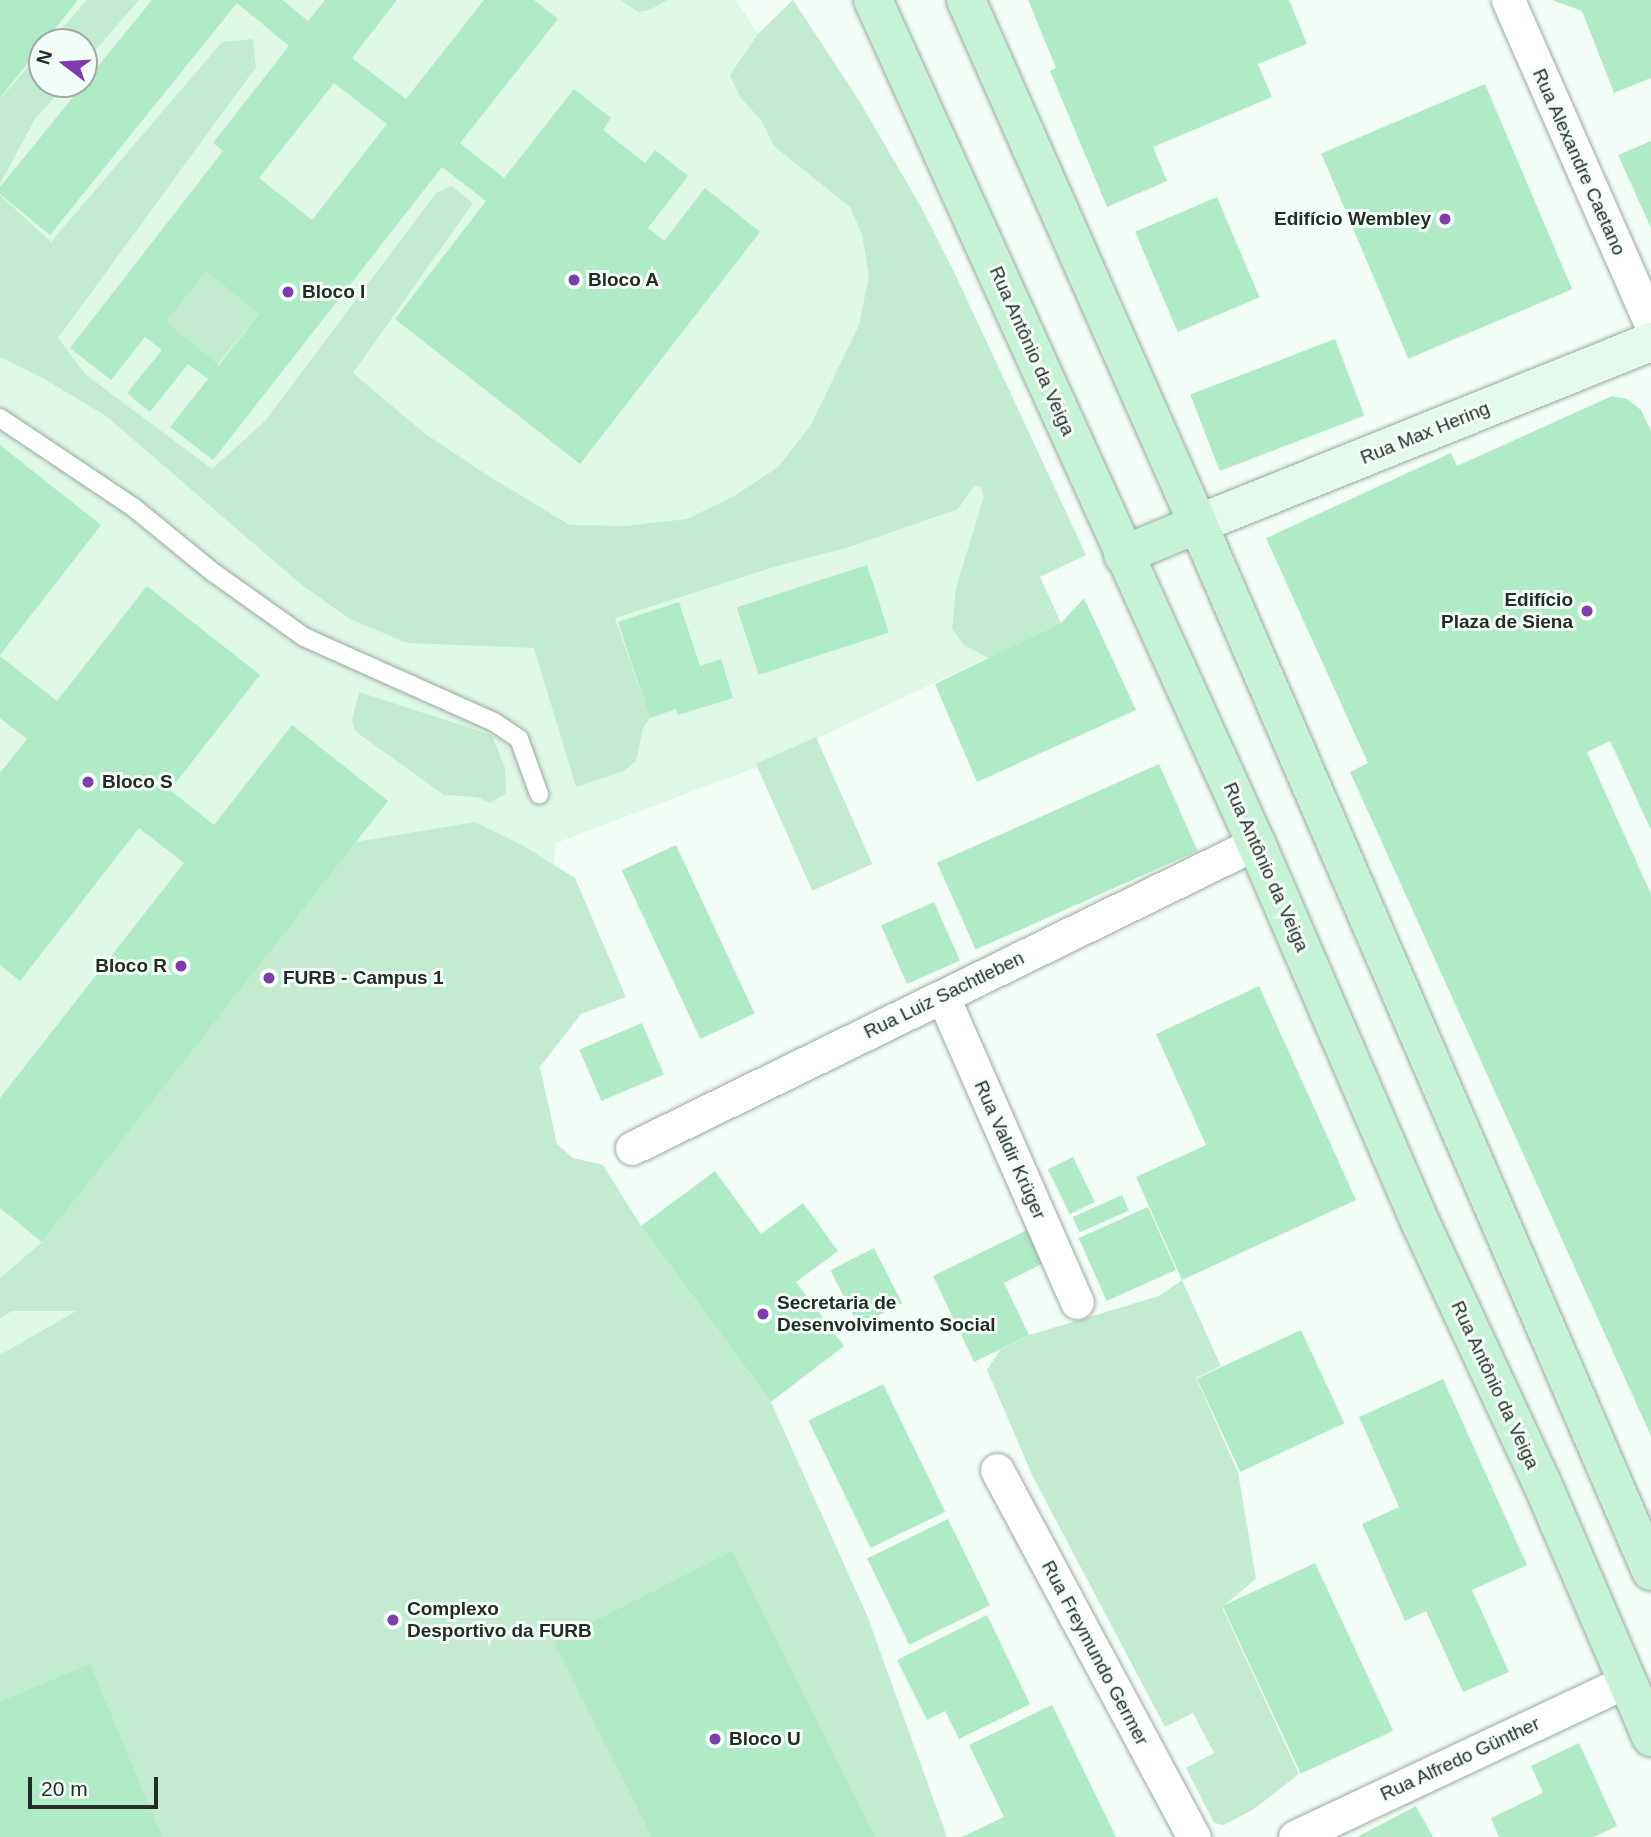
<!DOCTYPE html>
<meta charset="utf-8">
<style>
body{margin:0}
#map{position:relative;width:1651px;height:1837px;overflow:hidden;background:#f4fef8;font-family:Arial,sans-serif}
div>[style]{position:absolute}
.built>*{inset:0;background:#dff7e7}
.green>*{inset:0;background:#c3ebd1;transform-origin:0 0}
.building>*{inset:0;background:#afebc6;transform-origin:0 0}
.roads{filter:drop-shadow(0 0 2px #9aaaa0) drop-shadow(0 0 2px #9aaaa0)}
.lane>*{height:18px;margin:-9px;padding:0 9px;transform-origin:9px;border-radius:9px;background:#fff}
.street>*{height:33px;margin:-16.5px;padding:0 16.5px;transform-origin:16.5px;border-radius:16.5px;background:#fff}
.secondary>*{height:38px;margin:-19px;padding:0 19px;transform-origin:19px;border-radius:19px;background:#e2f9eb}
.primary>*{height:38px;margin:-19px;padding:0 19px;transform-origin:19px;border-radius:19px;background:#c6f2d7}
.dots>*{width:19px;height:19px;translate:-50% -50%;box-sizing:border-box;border:4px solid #f4fef8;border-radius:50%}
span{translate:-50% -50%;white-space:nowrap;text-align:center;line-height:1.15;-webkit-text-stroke:6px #f4fef8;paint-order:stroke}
.street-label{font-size:19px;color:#252c28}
.poi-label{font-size:19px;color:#252c28;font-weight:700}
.right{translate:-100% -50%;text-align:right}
.left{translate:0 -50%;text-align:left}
.north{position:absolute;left:28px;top:28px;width:70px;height:70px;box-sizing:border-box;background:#f4fef8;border:2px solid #a1aaa5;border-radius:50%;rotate:287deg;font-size:19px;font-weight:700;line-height:28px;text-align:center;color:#252c28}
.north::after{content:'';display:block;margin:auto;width:24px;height:32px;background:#7e3cb0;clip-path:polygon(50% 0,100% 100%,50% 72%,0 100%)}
.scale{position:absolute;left:28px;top:1777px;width:130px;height:32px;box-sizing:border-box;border:4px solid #252c28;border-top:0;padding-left:9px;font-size:21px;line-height:24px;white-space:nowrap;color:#252c28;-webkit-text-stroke:5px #f4fef8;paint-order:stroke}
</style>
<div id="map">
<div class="built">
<i style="clip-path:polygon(evenodd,0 0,736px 0,758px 34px,793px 0,860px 102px,921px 207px,955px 274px,1086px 555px,1040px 577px,1061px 623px,757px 767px,556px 843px,519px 1112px,0 1837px,0 0,42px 42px,84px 42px,84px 84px,42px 84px,42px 42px)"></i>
</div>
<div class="green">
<i style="clip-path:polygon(87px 0,139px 0,84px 63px,84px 42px,50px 42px)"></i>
<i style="clip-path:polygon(621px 0,668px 0,649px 10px,638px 12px)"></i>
<i style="clip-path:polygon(793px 0,860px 102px,921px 207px,955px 274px,1086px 555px,1040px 577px,1061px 623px,989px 658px,965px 646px,952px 629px,956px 588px,984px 496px,980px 486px,974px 486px,958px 509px,846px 548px,777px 566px,615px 618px,650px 718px,643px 728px,636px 761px,624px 771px,576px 787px,534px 648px,407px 643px,350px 619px,303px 586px,106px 416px,39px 376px,0 357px,0 195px,51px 242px,222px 42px,253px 39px,256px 67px,58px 338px,85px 374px,212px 469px,265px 421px,436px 193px,452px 186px,473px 203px,353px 373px,424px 433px,490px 477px,570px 525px,625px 526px,687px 519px,736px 495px,778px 467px,811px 425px,859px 325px,869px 276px,862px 234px,850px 207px,774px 146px,762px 121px,740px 97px,730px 75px,758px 34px)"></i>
<i style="clip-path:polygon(42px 51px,42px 84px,66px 84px,35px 119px,0 184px,0 99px)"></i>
<i style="left:206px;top:271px;width:68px;height:65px;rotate:39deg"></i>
<i style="clip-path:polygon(359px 692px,492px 735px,505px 768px,506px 793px,490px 803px,477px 797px,444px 795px,355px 731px,352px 720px)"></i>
<i style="left:816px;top:737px;width:139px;height:66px;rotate:66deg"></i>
<i style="clip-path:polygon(475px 822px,522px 845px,575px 878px,626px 997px,581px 1014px,540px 1067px,557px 1144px,573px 1158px,603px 1165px,641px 1226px,771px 1402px,867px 1615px,947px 1837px,0 1837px,0 1355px,76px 1311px,12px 1311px,0 1318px,0 1278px,42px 1242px,355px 842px)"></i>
<i style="clip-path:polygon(1182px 1280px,1221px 1366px,1196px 1378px,1238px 1472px,1256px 1579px,1222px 1607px,1299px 1774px,1254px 1809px,1224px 1825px,1214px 1823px,1186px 1768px,1214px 1753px,1193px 1713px,1165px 1727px,1033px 1477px,987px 1370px,1000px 1350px,1029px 1335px,1159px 1296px)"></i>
</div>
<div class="building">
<i style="clip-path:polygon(0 0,78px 0,0 98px)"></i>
<i style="clip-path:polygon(evenodd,152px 0,283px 0,308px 21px,325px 0,397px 0,352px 58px,406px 99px,484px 0,534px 0,558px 19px,460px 143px,504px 178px,574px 89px,611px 118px,603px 130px,645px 163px,655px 150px,688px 176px,648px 228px,664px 241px,705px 188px,760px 232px,580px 464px,395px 319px,486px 201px,442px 167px,213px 460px,170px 427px,208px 379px,188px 364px,150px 412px,127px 393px,162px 350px,145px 337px,111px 380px,70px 348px,223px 151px,213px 143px,289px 46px,237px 3px,50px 235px,0 194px,0 187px,152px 0,334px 83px,387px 124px,312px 220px,259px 178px,334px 83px,152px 0,206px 271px,259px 314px,219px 365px,166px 322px,206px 271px)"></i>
<i style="clip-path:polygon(1028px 0,1289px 0,1307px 44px,1258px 64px,1272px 97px,1153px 147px,1167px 181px,1107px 207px,1050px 71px,1056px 68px)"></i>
<i style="clip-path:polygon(1552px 0,1651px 0,1651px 78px,1614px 93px,1582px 11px)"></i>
<i style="left:1485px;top:84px;width:223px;height:178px;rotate:67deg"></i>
<i style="clip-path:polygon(1651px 141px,1651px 228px,1618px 155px)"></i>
<i style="left:1217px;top:197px;width:109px;height:89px;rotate:67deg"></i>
<i style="left:1335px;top:339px;width:82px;height:155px;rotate:69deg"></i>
<i style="clip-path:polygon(1612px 396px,1627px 399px,1641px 410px,1651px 431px,1651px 830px,1610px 741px,1587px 752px,1651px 894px,1651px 1436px,1350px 772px,1368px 763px,1266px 538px,1451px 453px,1457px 466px)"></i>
<i style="clip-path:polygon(0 445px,101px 525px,0 655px)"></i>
<i style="left:867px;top:565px;width:71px;height:137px;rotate:72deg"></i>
<i style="clip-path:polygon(147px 586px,260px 675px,170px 790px,214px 825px,292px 725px,388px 801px,42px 1242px,0 1208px,0 1098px,184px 863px,139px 828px,20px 981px,0 965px,0 773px,27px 739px,0 718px,0 656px,57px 701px)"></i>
<i style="clip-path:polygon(1084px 598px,1136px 710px,977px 782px,935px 684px,1061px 623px)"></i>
<i style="clip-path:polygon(679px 602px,700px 666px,721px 659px,733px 698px,678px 715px,676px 709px,650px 718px,618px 622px)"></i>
<i style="left:1159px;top:764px;width:95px;height:243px;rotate:66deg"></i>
<i style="left:676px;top:845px;width:186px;height:60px;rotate:65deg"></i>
<i style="left:934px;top:902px;width:64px;height:58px;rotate:66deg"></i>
<i style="clip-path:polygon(1259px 986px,1356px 1200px,1182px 1280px,1136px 1177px,1206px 1145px,1156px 1034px)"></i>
<i style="left:642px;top:1023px;width:56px;height:68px;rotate:67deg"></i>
<i style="left:1073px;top:1157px;width:50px;height:28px;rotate:64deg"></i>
<i style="clip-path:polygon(715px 1171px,761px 1234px,803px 1203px,838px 1251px,796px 1282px,844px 1346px,771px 1402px,641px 1226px)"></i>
<i style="left:1122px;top:1195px;width:17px;height:54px;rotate:66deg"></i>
<i style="left:1148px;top:1207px;width:69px;height:76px;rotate:66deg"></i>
<i style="clip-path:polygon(1027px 1230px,1042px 1264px,1004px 1283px,1029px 1335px,974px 1362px,933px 1276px)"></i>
<i style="left:874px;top:1248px;width:62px;height:49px;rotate:63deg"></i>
<i style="left:1301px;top:1330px;width:103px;height:115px;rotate:65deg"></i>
<i style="clip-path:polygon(1443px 1379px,1527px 1565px,1472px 1590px,1509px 1672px,1463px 1692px,1426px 1611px,1405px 1621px,1362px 1524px,1399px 1507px,1359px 1417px)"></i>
<i style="left:883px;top:1384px;width:142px;height:83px;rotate:64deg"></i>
<i style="left:948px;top:1519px;width:96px;height:90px;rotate:64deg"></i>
<i style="clip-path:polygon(732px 1551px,875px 1837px,652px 1837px,554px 1642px)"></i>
<i style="left:1315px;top:1563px;width:185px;height:102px;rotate:65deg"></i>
<i style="clip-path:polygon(987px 1615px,1030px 1704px,959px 1739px,945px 1711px,927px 1720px,897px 1660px)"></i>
<i style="clip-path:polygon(90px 1664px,162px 1837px,0 1837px,0 1702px)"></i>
<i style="clip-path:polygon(1052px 1705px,1116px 1837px,962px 1837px,1004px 1817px,969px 1745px)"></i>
<i style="clip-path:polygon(1579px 1743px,1617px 1826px,1594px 1837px,1499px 1837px,1491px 1818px,1543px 1793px,1531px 1766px)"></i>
<i style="clip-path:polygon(1416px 1806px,1433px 1837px,1357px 1837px)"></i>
</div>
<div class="roads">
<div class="lane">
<i style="left:0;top:418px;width:160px;rotate:33.8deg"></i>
<i style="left:133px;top:507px;width:104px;rotate:39.2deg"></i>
<i style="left:214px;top:573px;width:110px;rotate:35.4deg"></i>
<i style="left:304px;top:637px;width:208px;rotate:24.1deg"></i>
<i style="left:494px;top:722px;width:30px;rotate:34deg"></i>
<i style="left:519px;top:739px;width:59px;rotate:70deg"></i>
</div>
<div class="street">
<i style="left:1508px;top:0;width:354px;rotate:66.2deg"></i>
<i style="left:943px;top:997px;width:333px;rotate:66.3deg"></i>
<i style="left:632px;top:1148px;width:695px;rotate:-26.05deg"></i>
<i style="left:997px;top:1470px;width:417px;rotate:61.8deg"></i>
<i style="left:1295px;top:1837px;width:366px;rotate:-25.2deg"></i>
</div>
<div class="secondary">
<i style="left:1198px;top:524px;width:488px;rotate:-21.9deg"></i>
</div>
<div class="primary">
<i style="left:873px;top:0;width:926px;rotate:65.57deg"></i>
<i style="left:1256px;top:843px;width:415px;rotate:66.6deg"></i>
<i style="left:1421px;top:1224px;width:284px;rotate:65deg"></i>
<i style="left:1541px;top:1481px;width:279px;rotate:66.7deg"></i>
<i style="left:966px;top:0;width:573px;rotate:66.12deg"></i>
<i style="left:1198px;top:524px;width:1141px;rotate:66.6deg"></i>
<i style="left:1123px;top:555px;width:81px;rotate:-22.5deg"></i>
</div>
</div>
<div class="dots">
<i style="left:1445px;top:219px;background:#7e3cb0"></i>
<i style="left:574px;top:280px;background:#7e3cb0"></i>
<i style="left:288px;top:292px;background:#7e3cb0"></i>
<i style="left:1587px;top:611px;background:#7e3cb0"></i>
<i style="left:88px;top:782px;background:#7e3cb0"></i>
<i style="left:181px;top:966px;background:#7e3cb0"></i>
<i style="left:269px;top:978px;background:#7e3cb0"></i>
<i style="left:763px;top:1314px;background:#7e3cb0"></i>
<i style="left:393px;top:1620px;background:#7e3cb0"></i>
<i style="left:715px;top:1739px;background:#7e3cb0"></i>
</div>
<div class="street-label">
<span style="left:1579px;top:162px;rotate:66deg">Rua Alexandre Caetano</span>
<span style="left:1032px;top:351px;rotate:66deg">Rua Antônio da Veiga</span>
<span style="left:1425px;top:433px;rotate:-22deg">Rua Max Hering</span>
<span style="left:1266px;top:867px;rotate:66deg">Rua Antônio da Veiga</span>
<span style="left:944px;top:995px;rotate:-26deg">Rua Luiz Sachtleben</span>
<span style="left:1010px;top:1150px;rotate:66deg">Rua Valdir Krüger</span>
<span style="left:1495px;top:1385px;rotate:65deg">Rua Antônio da Veiga</span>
<span style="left:1095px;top:1653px;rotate:62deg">Rua Freymundo Germer</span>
<span style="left:1460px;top:1759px;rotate:-25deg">Rua Alfredo Günther</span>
</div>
<div class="poi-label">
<span class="right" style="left:1431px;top:219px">Edifício Wembley</span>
<span class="left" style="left:588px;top:280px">Bloco A</span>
<span class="left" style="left:302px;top:292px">Bloco I</span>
<span class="right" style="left:1573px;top:611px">Edifício<br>Plaza de Siena</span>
<span class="left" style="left:102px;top:782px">Bloco S</span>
<span class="right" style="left:167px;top:966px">Bloco R</span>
<span class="left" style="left:283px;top:978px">FURB - Campus 1</span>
<span class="left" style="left:777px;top:1314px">Secretaria de<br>Desenvolvimento Social</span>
<span class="left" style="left:407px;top:1620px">Complexo<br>Desportivo da FURB</span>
<span class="left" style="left:729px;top:1739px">Bloco U</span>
</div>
<div class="north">N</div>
<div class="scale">20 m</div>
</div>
